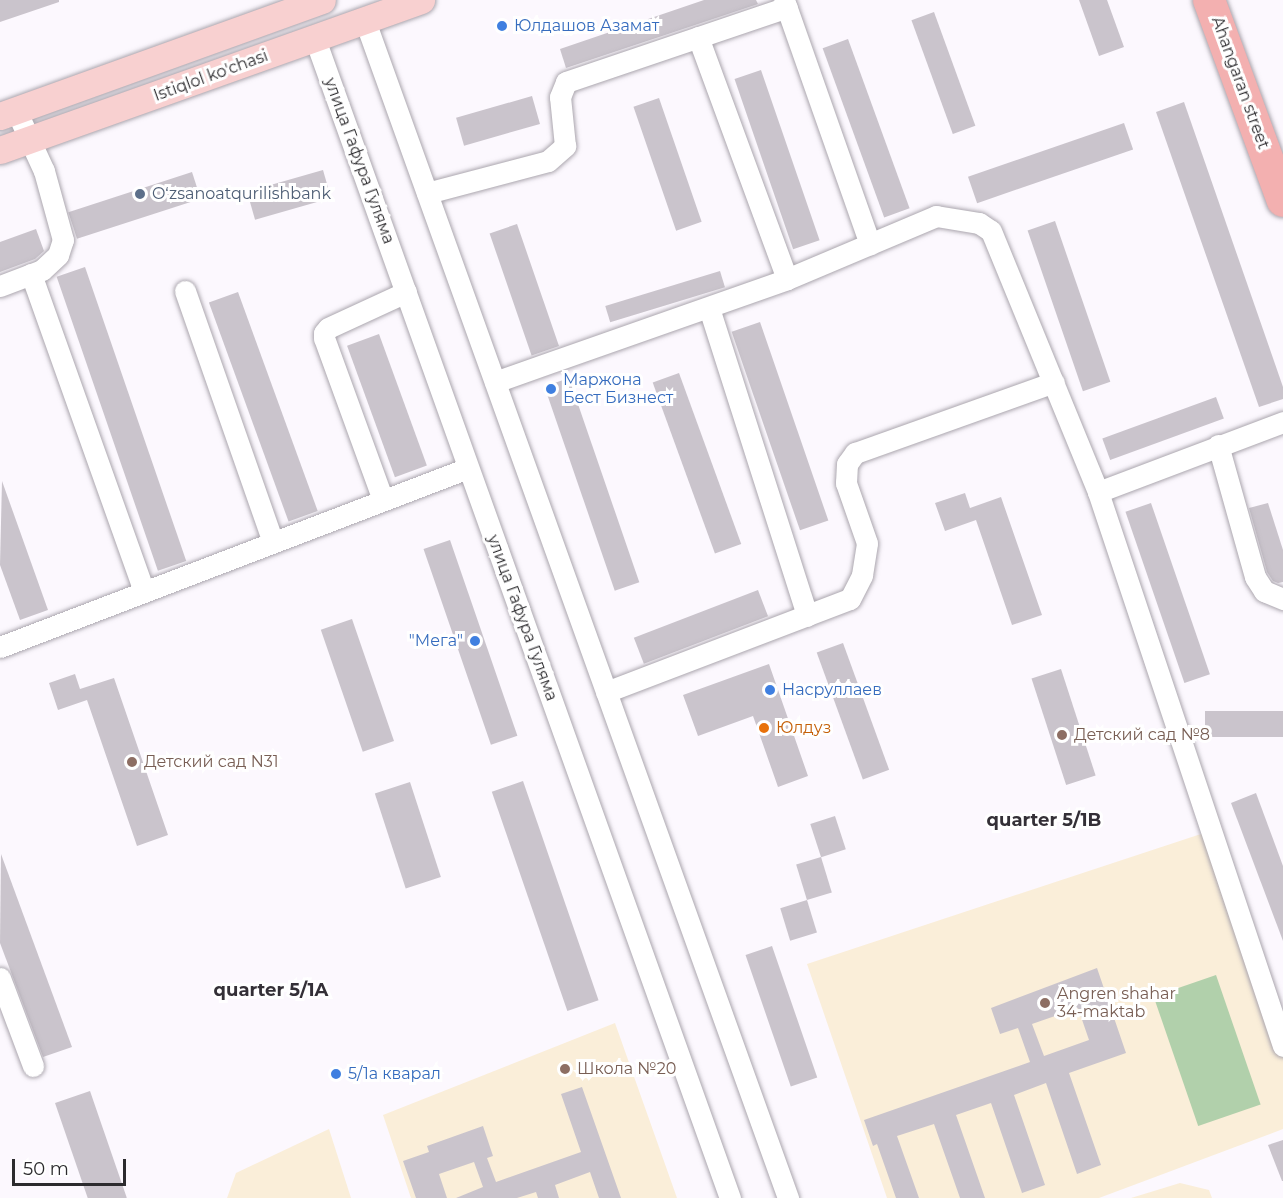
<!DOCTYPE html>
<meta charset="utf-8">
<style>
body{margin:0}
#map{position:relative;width:1283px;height:1198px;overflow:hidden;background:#fcf8fe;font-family:Montserrat,sans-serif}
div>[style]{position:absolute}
.education>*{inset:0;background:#faeed9}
.green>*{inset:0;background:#b1d0ab;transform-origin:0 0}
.building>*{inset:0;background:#cac4cc;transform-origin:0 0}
.roads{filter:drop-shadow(0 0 2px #aba6ae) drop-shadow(0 0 2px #aba6ae)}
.minor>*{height:21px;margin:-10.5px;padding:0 10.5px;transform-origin:10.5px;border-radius:10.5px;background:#fff}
.major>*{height:27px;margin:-13.5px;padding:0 13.5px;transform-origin:13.5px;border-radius:13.5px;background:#f8d0d0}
.highway>*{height:32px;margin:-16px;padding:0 16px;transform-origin:16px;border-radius:16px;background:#f3b0b0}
.dots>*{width:16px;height:16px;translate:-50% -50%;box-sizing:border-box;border:3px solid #fff;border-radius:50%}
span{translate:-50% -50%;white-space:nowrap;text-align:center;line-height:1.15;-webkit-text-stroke:6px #fff;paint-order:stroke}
.shop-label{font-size:16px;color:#366cbe}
.left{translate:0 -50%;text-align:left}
.right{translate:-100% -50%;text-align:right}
.street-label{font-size:16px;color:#2c2b2e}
.service-label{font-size:16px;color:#4e5e75}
.food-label{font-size:16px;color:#c56008}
.education-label{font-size:16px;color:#785e54}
.neighbourhood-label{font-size:18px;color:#343037;font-weight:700}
.scale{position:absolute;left:12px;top:1159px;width:114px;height:27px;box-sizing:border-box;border:3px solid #2c2b2e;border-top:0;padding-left:8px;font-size:18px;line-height:21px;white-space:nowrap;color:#2c2b2e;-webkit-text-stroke:4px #fff;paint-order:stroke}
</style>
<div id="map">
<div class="education">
<i style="clip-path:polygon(1210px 831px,1283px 1043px,1283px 1129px,1099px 1198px,887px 1198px,807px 964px)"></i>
<i style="clip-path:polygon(615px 1023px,677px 1198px,411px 1198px,383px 1115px)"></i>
<i style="clip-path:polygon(329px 1129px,351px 1198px,227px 1198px,236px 1173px)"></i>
<i style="clip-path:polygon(1180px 1183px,1209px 1190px,1212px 1198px,1131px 1198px)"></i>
</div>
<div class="green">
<i style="left:1216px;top:975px;width:137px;height:66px;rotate:71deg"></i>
</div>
<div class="building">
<i style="clip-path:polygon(0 0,59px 0,59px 2px,0 22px)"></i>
<i style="clip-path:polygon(704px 0,756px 0,758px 4px,566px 68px,560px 49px)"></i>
<i style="clip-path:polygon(1079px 0,1107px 0,1124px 47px,1099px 56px)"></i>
<i style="left:934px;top:12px;width:121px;height:24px;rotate:70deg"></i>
<i style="left:848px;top:39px;width:180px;height:27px;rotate:70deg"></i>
<i style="left:761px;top:70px;width:180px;height:28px;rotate:71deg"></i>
<i style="left:532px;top:96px;width:29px;height:79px;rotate:74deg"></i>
<i style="left:659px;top:98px;width:131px;height:27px;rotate:71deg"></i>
<i style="clip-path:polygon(1184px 102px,1283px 387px,1283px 399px,1259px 407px,1156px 112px)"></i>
<i style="left:1124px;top:123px;width:28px;height:165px;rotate:71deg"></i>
<i style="left:323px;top:170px;width:29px;height:79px;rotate:74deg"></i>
<i style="left:192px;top:172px;width:28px;height:130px;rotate:72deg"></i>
<i style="left:1055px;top:221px;width:170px;height:29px;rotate:71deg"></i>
<i style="left:517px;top:224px;width:129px;height:29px;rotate:71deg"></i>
<i style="clip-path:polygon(36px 229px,44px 251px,35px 259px,0 272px,0 242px)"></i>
<i style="left:85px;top:267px;width:311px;height:30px;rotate:71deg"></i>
<i style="left:720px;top:271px;width:17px;height:120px;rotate:73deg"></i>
<i style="left:238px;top:292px;width:233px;height:31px;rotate:70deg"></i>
<i style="left:760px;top:322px;width:210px;height:30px;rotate:71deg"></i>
<i style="left:379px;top:334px;width:140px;height:34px;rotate:70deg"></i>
<i style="left:679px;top:373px;width:182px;height:28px;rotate:70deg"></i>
<i style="left:569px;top:378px;width:216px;height:26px;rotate:71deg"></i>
<i style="left:1216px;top:397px;width:23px;height:121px;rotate:70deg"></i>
<i style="clip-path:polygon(2px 481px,48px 610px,20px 620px,0 565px)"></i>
<i style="clip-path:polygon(965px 493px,970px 508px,1001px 497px,1042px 615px,1012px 625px,976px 520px,945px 531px,935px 503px)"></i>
<i style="left:1151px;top:503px;width:181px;height:27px;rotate:71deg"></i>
<i style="clip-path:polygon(1268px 503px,1283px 550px,1283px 582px,1278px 583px,1273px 581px,1267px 572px,1249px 508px)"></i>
<i style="left:450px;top:540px;width:207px;height:28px;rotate:71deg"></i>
<i style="left:758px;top:590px;width:28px;height:133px;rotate:69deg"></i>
<i style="left:352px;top:619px;width:129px;height:33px;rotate:71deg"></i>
<i style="left:843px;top:643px;width:135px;height:28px;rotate:70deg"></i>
<i style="clip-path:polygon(769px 664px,808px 776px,778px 787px,753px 716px,698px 736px,683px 695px)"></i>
<i style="left:1061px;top:669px;width:112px;height:31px;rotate:72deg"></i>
<i style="clip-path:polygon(75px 674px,80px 689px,114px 678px,168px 835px,137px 846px,87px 700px,58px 710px,49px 683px)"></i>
<i style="left:1283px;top:711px;width:26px;height:78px;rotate:90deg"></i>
<i style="left:523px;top:781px;width:232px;height:33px;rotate:71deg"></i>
<i style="left:410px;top:782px;width:100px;height:37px;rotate:72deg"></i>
<i style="clip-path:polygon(1256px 793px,1283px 866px,1283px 941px,1231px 803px)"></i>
<i style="left:835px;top:816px;width:35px;height:26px;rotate:72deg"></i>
<i style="clip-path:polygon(1px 854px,72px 1047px,43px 1057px,0 943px)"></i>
<i style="left:821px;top:857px;width:37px;height:26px;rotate:73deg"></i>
<i style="left:807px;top:900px;width:34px;height:28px;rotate:73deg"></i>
<i style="left:772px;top:946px;width:139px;height:28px;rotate:71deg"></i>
<i style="clip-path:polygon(evenodd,1097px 968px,1126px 1053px,1069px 1073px,1101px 1165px,1077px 1174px,1046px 1083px,1014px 1095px,1045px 1185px,1022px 1193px,991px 1103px,956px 1115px,985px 1198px,960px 1198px,934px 1124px,897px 1136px,919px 1198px,896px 1198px,877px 1144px,873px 1146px,864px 1120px,1030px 1062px,1018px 1028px,1000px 1034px,991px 1008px,1097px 968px,1078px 1008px,1089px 1040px,1044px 1056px,1032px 1024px,1078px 1008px)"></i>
<i style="clip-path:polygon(582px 1087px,621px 1198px,599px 1198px,590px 1172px,555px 1185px,559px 1198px,538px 1198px,536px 1192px,517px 1198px,456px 1198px,483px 1187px,474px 1162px,439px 1174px,447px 1198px,416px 1198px,403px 1161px,429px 1152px,427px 1146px,483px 1126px,493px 1156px,487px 1158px,496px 1182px,581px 1152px,561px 1094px)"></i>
<i style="left:90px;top:1091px;width:113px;height:37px;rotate:71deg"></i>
<i style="clip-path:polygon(1283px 1140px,1283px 1181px,1282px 1181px,1268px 1145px)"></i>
</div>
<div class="roads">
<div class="minor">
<i style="left:784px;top:0;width:259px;rotate:70.6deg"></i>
<i style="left:365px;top:21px;width:1251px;rotate:70.23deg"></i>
<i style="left:698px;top:37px;width:258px;rotate:69.8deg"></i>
<i style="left:315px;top:39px;width:1231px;rotate:70.3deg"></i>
<i style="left:427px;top:193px;width:125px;rotate:-14.8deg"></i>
<i style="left:548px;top:161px;width:23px;rotate:-41deg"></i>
<i style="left:565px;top:146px;width:49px;rotate:-95.8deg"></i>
<i style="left:560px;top:97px;width:16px;rotate:-68deg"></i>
<i style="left:566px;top:82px;width:233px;rotate:-18.7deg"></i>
<i style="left:31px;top:274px;width:337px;rotate:70.4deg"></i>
<i style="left:0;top:286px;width:45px;rotate:-20.9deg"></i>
<i style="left:42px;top:270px;width:22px;rotate:-43deg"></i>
<i style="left:58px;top:255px;width:16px;rotate:-72deg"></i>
<i style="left:63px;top:240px;width:72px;rotate:-105.4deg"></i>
<i style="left:44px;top:171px;width:67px;rotate:-114.7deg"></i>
<i style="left:185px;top:291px;width:266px;rotate:70.7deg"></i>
<i style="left:709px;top:308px;width:323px;rotate:72.3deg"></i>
<i style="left:495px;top:382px;width:310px;rotate:-19.4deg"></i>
<i style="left:787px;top:279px;width:162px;rotate:-22.9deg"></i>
<i style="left:936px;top:216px;width:44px;rotate:9.2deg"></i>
<i style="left:979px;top:223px;width:14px;rotate:34deg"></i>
<i style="left:991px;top:231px;width:282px;rotate:67.7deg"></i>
<i style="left:1098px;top:492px;width:584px;rotate:71.53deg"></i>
<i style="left:1218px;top:445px;width:137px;rotate:74.3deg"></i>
<i style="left:1255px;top:577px;width:17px;rotate:57deg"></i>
<i style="left:1264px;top:591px;width:21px;rotate:23deg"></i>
<i style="left:1098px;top:492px;width:198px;rotate:-20.7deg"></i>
<i style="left:383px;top:500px;width:172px;rotate:-110deg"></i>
<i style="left:324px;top:338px;width:5px;rotate:-90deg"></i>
<i style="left:324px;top:333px;width:6px;rotate:-51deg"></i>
<i style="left:328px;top:328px;width:86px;rotate:-24.8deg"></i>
<i style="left:0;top:647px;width:501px;rotate:-20.93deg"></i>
<i style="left:606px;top:692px;width:261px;rotate:-20.9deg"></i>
<i style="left:850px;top:599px;width:27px;rotate:-63deg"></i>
<i style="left:862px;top:575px;width:32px;rotate:-81deg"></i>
<i style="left:867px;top:543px;width:64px;rotate:-109.3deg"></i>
<i style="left:846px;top:483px;width:19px;rotate:-87deg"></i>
<i style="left:847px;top:464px;width:14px;rotate:-54deg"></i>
<i style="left:855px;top:453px;width:211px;rotate:-19.6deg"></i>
<i style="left:0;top:978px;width:94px;rotate:69.4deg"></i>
</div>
<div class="major">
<i style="left:0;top:116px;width:342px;rotate:-19.8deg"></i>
<i style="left:0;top:150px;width:447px;rotate:-19.6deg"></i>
</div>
<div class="highway">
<i style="left:1209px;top:0;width:214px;rotate:69.8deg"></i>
</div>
</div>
<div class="dots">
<i style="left:502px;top:26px;background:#3f7fe0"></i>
<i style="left:140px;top:194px;background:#5c6f8a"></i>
<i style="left:551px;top:389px;background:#3f7fe0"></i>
<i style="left:475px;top:641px;background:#3f7fe0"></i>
<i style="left:770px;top:690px;background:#3f7fe0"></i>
<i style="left:764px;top:728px;background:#e8710a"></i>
<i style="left:1062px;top:735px;background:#8d6e63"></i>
<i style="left:132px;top:762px;background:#8d6e63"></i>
<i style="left:1045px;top:1003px;background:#8d6e63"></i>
<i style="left:565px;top:1069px;background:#8d6e63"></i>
<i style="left:336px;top:1074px;background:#3f7fe0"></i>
</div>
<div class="shop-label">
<span class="left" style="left:514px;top:26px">Юлдашов Азамат</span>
<span class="left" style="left:563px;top:389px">Маржона<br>Бест Бизнест</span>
<span class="right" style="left:463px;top:641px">"Мега"</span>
<span class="left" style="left:782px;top:690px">Насруллаев</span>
<span class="left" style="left:348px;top:1074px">5/1а кварал</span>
</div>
<div class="street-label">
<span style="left:211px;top:76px;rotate:-20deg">Istiqlol ko'chasi</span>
<span style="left:1240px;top:83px;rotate:70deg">Ahangaran street</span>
<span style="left:359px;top:161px;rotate:70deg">улица Гафура Гуляма</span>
<span style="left:522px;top:618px;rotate:70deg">улица Гафура Гуляма</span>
</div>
<div class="service-label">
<span class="left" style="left:152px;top:194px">Oʻzsanoatqurilishbank</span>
</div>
<div class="food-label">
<span class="left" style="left:776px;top:728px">Юлдуз</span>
</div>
<div class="education-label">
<span class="left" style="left:1074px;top:735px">Детский сад №8</span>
<span class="left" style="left:144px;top:762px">Детский сад N31</span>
<span class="left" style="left:1057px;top:1003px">Angren shahar<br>34-maktab</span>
<span class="left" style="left:577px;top:1069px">Школа №20</span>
</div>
<div class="neighbourhood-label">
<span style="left:1044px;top:820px">quarter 5/1B</span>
<span style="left:271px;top:990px">quarter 5/1A</span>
</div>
<div class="scale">50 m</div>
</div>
